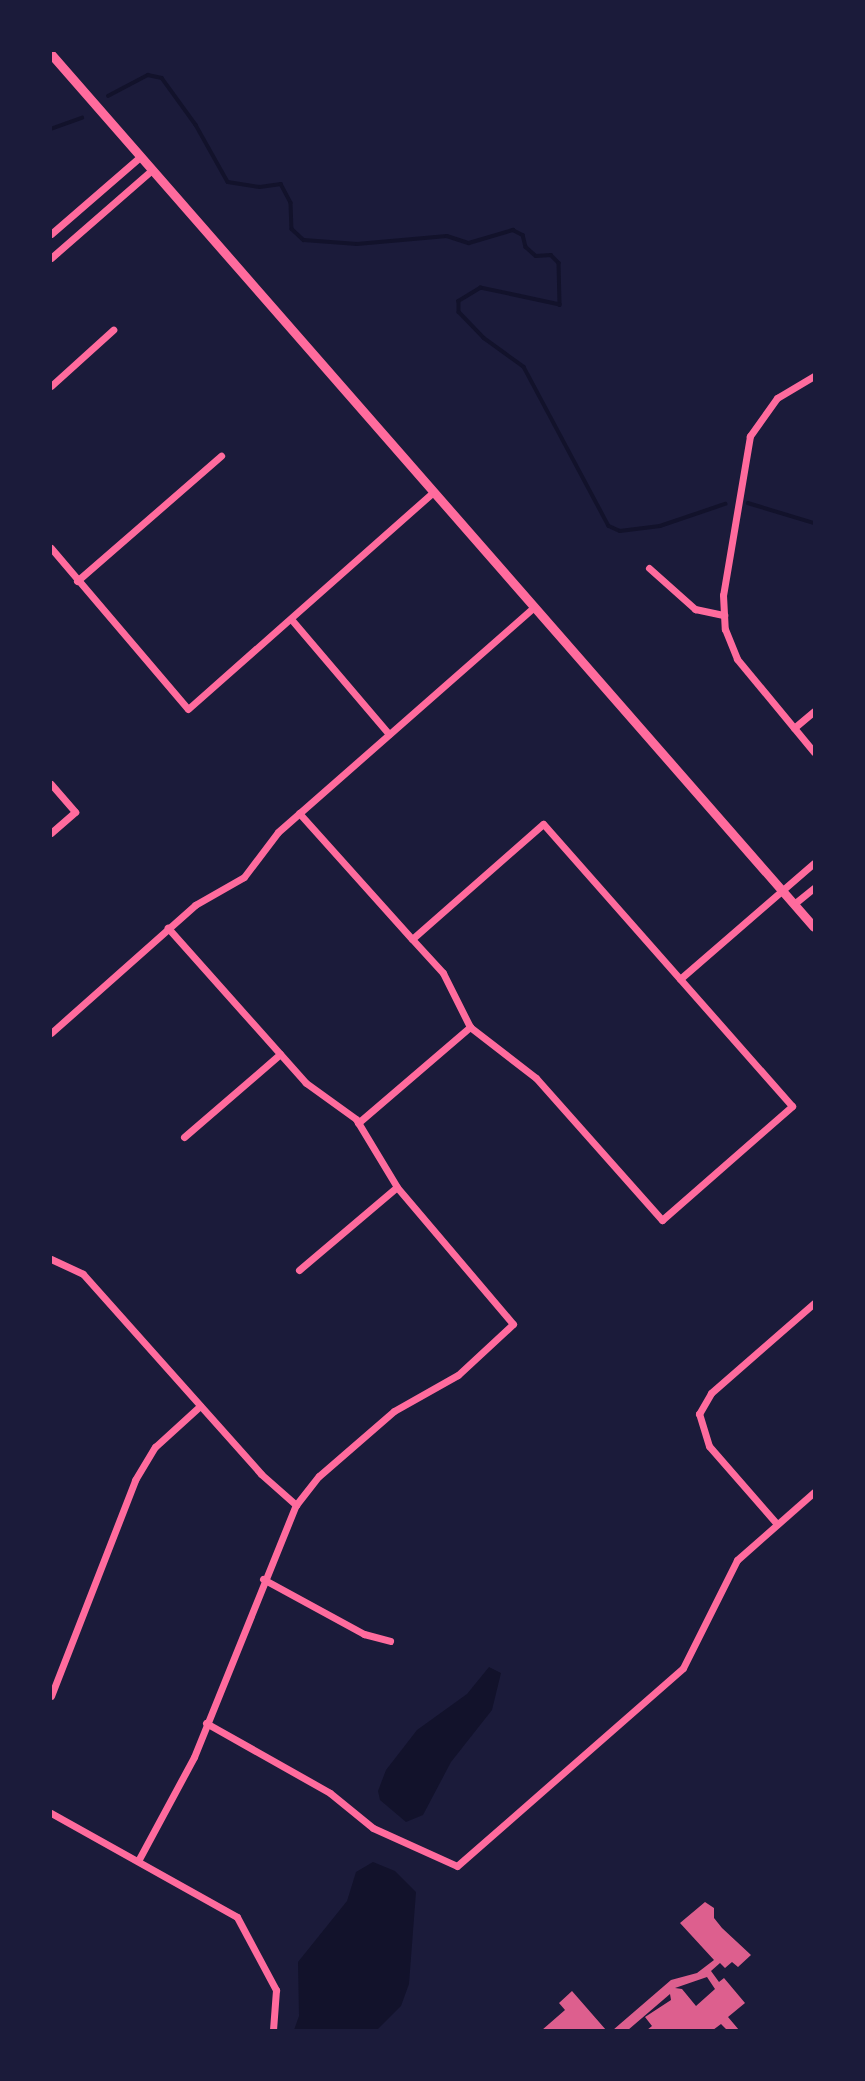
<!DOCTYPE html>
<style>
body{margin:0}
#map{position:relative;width:865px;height:2081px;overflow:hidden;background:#1b1b3a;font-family:"Fira Sans",sans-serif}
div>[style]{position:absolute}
.water>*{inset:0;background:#12122b}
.stream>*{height:3.5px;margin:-1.75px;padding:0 1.75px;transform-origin:1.75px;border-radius:1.75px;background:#12122b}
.building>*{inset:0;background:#dd5f8e}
.minor>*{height:7px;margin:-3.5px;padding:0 3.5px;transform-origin:3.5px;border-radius:3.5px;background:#ff6b9d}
.tertiary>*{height:9px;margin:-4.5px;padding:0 4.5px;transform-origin:4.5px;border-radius:4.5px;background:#ff6b9d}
span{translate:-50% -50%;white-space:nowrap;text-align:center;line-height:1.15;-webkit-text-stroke:5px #1b1b3a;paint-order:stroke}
.frame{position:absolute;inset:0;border:52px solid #1b1b3a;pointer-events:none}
</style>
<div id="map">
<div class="water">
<i style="clip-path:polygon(489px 1667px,501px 1673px,492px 1710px,451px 1762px,423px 1815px,406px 1822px,380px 1800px,378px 1791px,386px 1770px,417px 1730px,467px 1694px)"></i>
<i style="clip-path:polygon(373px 1862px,395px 1871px,416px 1892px,409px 1984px,401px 2006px,377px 2030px,294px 2030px,299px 2016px,298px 1962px,347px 1901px,356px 1872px)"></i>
</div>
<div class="stream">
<i style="left:108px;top:96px;width:45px;rotate:-27.7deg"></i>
<i style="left:148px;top:75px;width:14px;rotate:12deg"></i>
<i style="left:162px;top:78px;width:58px;rotate:54.1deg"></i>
<i style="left:196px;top:125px;width:65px;rotate:60.7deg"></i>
<i style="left:228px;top:182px;width:32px;rotate:9deg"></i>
<i style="left:260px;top:187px;width:21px;rotate:-8deg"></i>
<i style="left:281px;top:184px;width:21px;rotate:62deg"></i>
<i style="left:291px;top:203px;width:26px;rotate:88deg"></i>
<i style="left:292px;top:229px;width:16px;rotate:43deg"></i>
<i style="left:304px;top:240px;width:53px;rotate:4.3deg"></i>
<i style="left:357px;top:244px;width:90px;rotate:-5.1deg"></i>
<i style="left:447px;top:236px;width:23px;rotate:18deg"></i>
<i style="left:469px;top:243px;width:46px;rotate:-16.5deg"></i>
<i style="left:513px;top:230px;width:11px;rotate:27deg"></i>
<i style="left:523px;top:235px;width:12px;rotate:76deg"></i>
<i style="left:526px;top:247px;width:13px;rotate:42deg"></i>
<i style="left:536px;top:256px;width:15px;rotate:-4deg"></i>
<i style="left:551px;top:255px;width:11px;rotate:45deg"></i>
<i style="left:559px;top:263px;width:42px;rotate:88.6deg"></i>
<i style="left:560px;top:305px;width:81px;rotate:-167.9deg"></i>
<i style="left:481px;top:288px;width:26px;rotate:149deg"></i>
<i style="left:459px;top:301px;width:11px;rotate:90deg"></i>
<i style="left:459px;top:312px;width:36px;rotate:46deg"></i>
<i style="left:484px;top:338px;width:49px;rotate:35.9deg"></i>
<i style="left:524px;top:367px;width:180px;rotate:61.9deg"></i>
<i style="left:609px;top:526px;width:12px;rotate:24deg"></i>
<i style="left:620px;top:531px;width:40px;rotate:-7.1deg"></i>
<i style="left:660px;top:526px;width:69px;rotate:-18.7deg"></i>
<i style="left:51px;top:129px;width:33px;rotate:-20deg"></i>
<i style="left:748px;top:503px;width:69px;rotate:16.9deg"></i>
</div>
<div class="building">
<i style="clip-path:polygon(evenodd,705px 1902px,714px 1908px,714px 1918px,722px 1928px,751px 1955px,738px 1967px,732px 1962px,725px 1968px,720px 1963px,711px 1971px,719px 1982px,724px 1978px,745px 2003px,728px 2017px,739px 2030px,727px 2030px,721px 2024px,713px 2030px,647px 2030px,652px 2026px,645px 2017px,671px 2000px,670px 1994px,628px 2030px,613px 2030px,671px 1980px,697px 1973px,714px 1960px,680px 1923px,705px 1902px,707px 1977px,715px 1989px,696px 2006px,682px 1989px,675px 1988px,707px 1977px)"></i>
<i style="clip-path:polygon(572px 1991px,606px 2030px,542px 2030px,565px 2010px,559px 2003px)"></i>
</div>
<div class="minor">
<i style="left:51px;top:234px;width:118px;rotate:-40.9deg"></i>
<i style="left:51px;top:258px;width:134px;rotate:-41.1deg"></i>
<i style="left:814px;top:376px;width:43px;rotate:149.3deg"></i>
<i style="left:777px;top:398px;width:47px;rotate:125.4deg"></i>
<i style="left:750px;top:436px;width:161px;rotate:99.6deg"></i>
<i style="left:723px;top:595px;width:34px;rotate:87deg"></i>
<i style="left:725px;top:629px;width:32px;rotate:68deg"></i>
<i style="left:737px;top:659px;width:121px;rotate:50.4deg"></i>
<i style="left:51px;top:386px;width:84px;rotate:-42.1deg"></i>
<i style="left:51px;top:548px;width:211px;rotate:49.6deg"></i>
<i style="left:188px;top:709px;width:327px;rotate:-41.5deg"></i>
<i style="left:649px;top:568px;width:62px;rotate:41.7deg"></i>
<i style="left:695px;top:609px;width:30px;rotate:12deg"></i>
<i style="left:77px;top:581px;width:191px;rotate:-41deg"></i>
<i style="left:291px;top:619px;width:151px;rotate:49.6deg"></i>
<i style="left:794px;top:728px;width:26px;rotate:-40deg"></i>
<i style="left:51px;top:784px;width:37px;rotate:49deg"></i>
<i style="left:75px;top:812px;width:32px;rotate:139deg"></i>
<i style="left:299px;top:813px;width:169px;rotate:48.1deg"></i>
<i style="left:412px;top:939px;width:46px;rotate:47.6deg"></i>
<i style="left:443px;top:973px;width:60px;rotate:63.4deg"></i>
<i style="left:470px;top:1027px;width:83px;rotate:37.7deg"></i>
<i style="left:536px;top:1078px;width:190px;rotate:48.4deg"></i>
<i style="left:662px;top:1220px;width:173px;rotate:-41.2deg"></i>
<i style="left:792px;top:1106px;width:376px;rotate:-131.4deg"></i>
<i style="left:543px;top:824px;width:174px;rotate:138.7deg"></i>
<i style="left:794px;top:904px;width:26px;rotate:-39deg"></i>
<i style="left:680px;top:979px;width:177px;rotate:-40.9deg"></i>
<i style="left:51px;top:1033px;width:193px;rotate:-41.6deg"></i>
<i style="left:195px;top:905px;width:56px;rotate:-29.7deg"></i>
<i style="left:244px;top:877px;width:56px;rotate:-52.9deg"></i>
<i style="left:278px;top:832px;width:341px;rotate:-41.3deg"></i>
<i style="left:358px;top:1123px;width:148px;rotate:-40.6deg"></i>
<i style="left:184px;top:1137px;width:127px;rotate:-40.8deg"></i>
<i style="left:51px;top:1259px;width:35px;rotate:25deg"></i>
<i style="left:83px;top:1274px;width:268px;rotate:48.3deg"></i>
<i style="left:261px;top:1474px;width:47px;rotate:41.5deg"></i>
<i style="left:299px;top:1270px;width:128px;rotate:-40.3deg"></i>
<i style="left:777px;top:1524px;width:103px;rotate:-131.1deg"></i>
<i style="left:709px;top:1446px;width:34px;rotate:-107deg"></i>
<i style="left:699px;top:1414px;width:24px;rotate:-60deg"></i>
<i style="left:711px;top:1393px;width:137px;rotate:-41.1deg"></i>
<i style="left:263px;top:1579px;width:115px;rotate:28.6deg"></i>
<i style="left:364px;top:1634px;width:27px;rotate:15deg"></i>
<i style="left:51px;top:1696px;width:232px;rotate:-68.7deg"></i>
<i style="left:135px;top:1480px;width:39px;rotate:-59deg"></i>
<i style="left:155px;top:1447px;width:61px;rotate:-42.3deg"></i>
<i style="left:206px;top:1723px;width:142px;rotate:29.4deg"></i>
<i style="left:330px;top:1793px;width:55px;rotate:39.1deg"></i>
<i style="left:373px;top:1828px;width:92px;rotate:24.3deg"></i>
<i style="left:457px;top:1866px;width:300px;rotate:-41.2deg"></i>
<i style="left:683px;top:1668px;width:121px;rotate:-63.4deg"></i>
<i style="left:737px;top:1560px;width:103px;rotate:-41.4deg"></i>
<i style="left:51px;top:1813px;width:213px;rotate:29.2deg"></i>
<i style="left:237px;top:1917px;width:83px;rotate:61.9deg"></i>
<i style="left:276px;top:1990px;width:40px;rotate:94.3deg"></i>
<i style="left:138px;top:1861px;width:118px;rotate:-61.7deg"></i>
<i style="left:194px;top:1757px;width:272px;rotate:-68deg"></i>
<i style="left:296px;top:1505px;width:37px;rotate:-52deg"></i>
<i style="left:319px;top:1476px;width:99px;rotate:-40.9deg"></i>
<i style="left:394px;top:1411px;width:73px;rotate:-29.4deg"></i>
<i style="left:458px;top:1375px;width:75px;rotate:-42.8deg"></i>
<i style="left:513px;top:1324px;width:180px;rotate:-130.3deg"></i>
<i style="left:397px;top:1187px;width:79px;rotate:-121.1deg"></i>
<i style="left:356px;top:1119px;width:62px;rotate:-144.2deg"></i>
<i style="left:306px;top:1083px;width:208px;rotate:-131.7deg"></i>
</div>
<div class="tertiary">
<i style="left:51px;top:54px;width:1159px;rotate:48.85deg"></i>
</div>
<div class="frame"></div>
</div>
